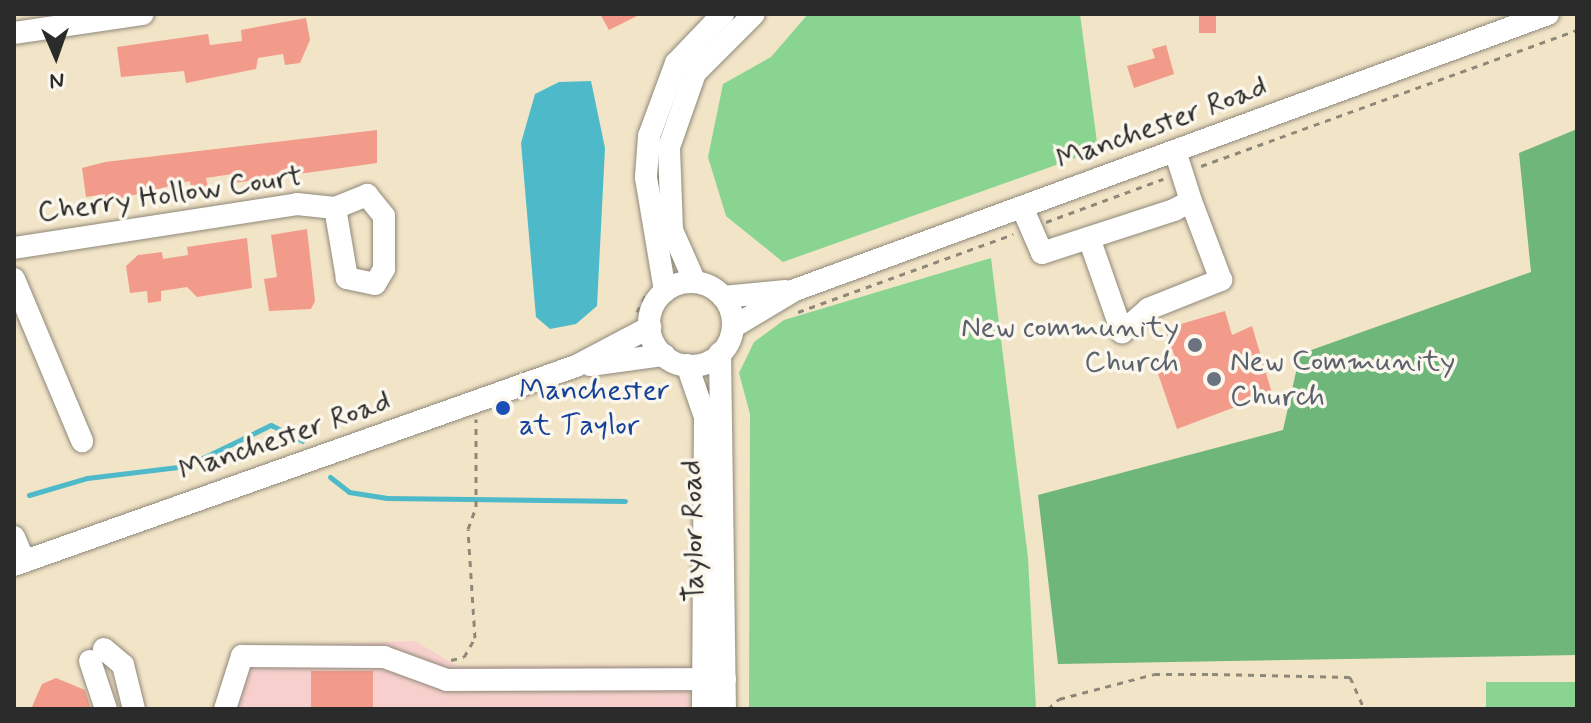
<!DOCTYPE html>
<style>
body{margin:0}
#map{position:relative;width:1591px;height:723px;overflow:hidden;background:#f2e4c7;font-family:Mynerve,sans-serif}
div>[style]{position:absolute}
.built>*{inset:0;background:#f7d0cd}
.green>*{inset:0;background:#89d490;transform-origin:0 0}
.forest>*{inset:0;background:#6eb67a}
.water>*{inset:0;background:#4ebac9}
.stream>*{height:5px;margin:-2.5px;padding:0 2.5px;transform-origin:2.5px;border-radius:2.5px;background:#4ebac9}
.building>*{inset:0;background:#f29b8a;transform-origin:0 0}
.path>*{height:3px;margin-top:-1.5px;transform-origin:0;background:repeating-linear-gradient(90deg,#8e8879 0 6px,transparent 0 12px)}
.roads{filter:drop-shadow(0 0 2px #8e8879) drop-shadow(0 0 2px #8e8879)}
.minor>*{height:22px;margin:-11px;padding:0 11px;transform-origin:11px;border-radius:11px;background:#fff}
.minor>.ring{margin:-11px;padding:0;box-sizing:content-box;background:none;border:22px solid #fff;border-radius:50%}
.dots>*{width:22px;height:22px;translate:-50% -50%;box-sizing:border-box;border:4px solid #fbf7ec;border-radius:50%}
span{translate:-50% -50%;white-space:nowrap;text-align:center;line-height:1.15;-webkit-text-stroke:7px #fbf7ec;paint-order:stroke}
.street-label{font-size:30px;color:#2b2b2b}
.worship-label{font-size:30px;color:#5b616d}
.right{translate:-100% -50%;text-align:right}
.left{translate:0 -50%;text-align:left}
.transit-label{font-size:30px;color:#164399}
.frame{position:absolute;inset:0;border:16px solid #2b2b2b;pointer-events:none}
.north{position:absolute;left:16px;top:16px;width:80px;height:80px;-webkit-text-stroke:6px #fbf7ec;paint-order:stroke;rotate:178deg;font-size:22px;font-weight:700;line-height:32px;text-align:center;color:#2b2b2b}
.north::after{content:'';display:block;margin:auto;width:28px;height:36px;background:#2b2b2b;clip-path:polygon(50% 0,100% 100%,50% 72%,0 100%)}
</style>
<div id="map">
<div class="built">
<i style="clip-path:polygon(415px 641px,457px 666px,688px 666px,689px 709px,215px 709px,235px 648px)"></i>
</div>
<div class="green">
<i style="clip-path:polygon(808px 14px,1080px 14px,1098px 150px,783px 262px,726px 216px,708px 157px,723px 84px,771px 57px)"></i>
<i style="clip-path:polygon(991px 258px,1028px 558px,1036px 709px,749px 709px,750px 414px,739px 373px,754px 342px,784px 320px)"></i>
<i style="left:1486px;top:682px;width:91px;height:27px"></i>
</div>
<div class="forest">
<i style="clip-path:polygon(1577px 129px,1577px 655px,1058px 664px,1038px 495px,1283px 430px,1300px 354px,1531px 272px,1519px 153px)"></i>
</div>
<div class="water">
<i style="clip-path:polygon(591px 81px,605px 148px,597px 306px,576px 324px,550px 329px,536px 317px,521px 143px,535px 94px,559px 82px)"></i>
</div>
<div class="stream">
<i style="left:330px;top:477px;width:24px;rotate:38deg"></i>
<i style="left:349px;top:492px;width:37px;rotate:9deg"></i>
<i style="left:386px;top:498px;width:239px;rotate:0.7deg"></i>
<i style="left:29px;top:495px;width:60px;rotate:-16.3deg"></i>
<i style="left:87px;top:478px;width:100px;rotate:-6.9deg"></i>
<i style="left:186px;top:466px;width:94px;rotate:-25.8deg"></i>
<i style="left:271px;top:425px;width:35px;rotate:27deg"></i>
</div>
<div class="building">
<i style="clip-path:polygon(600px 14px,641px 14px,609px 30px)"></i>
<i style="left:1199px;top:14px;width:17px;height:19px"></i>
<i style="clip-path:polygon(306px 18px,310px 40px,300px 63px,285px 65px,283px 54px,258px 58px,256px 69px,186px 83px,184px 71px,121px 77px,117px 47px,208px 34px,210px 45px,242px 41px,241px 30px)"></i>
<i style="clip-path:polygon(1166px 45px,1174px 74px,1134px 88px,1127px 66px,1155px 58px,1152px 49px)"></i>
<i style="clip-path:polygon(377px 130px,377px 163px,234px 183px,232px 174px,206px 178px,208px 187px,191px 190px,190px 181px,106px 202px,105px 194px,86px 197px,82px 168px,105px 162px)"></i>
<i style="clip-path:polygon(307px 229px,315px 301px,311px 309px,269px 311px,264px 279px,277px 277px,271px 235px)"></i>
<i style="clip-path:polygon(247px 238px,252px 288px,197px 297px,187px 287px,161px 291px,161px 301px,148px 303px,147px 291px,130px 293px,126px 266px,138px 255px,162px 252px,163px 259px,188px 255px,187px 247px)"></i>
<i style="clip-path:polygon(1225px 311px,1232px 335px,1252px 326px,1272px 393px,1177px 429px,1155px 365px,1175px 357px,1164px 329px)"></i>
<i style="left:311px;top:671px;width:62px;height:38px"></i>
<i style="clip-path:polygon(56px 678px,85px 690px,91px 709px,31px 709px,42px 684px)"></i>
</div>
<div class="path">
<i style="left:1201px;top:166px;width:400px;rotate:-19.9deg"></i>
<i style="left:1046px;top:222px;width:125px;rotate:-20.2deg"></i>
<i style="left:637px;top:312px;width:20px;rotate:-63deg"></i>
<i style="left:798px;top:312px;width:229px;rotate:-19.9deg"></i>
<i style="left:451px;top:660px;width:13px;rotate:-13deg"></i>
<i style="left:464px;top:657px;width:22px;rotate:-60deg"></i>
<i style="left:475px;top:638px;width:109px;rotate:-93.7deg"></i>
<i style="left:468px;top:529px;width:23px;rotate:-70deg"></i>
<i style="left:476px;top:507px;width:88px;rotate:-90deg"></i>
<i style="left:1048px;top:709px;width:15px;rotate:-42deg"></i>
<i style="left:1059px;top:699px;width:98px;rotate:-14.7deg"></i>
<i style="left:1154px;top:674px;width:58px"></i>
<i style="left:1212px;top:674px;width:138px;rotate:1.2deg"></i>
<i style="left:1350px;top:677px;width:35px;rotate:66deg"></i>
</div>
<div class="roads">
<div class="minor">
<i style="left:14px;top:33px;width:130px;rotate:-8.4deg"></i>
<i style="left:1022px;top:207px;width:50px;rotate:66.5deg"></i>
<i style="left:1042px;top:253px;width:139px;rotate:-18deg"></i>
<i style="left:1174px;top:210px;width:19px;rotate:-28deg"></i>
<i style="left:1191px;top:201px;width:52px;rotate:-107.7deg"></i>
<i style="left:1089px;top:238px;width:100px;rotate:70.7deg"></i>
<i style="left:1122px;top:332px;width:35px;rotate:-41deg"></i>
<i style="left:1148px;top:309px;width:79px;rotate:-21.7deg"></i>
<i style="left:1221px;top:280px;width:85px;rotate:-110.8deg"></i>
<i style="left:14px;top:248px;width:286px;rotate:-8.8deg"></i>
<i style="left:297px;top:204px;width:38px;rotate:6deg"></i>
<i style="left:335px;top:208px;width:35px;rotate:-22deg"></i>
<i style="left:367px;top:195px;width:27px;rotate:51deg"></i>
<i style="left:384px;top:216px;width:53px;rotate:90deg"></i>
<i style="left:384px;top:269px;width:17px;rotate:121deg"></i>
<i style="left:375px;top:284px;width:29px;rotate:-168deg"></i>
<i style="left:347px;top:278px;width:71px;rotate:-99.7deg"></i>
<i style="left:14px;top:279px;width:176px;rotate:67.2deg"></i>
<i style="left:695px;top:282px;width:57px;rotate:-113.9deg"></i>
<i style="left:672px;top:230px;width:83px;rotate:-92.1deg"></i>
<i style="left:669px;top:147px;width:78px;rotate:-70.6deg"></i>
<i style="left:695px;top:73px;width:83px;rotate:-45deg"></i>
<i class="ring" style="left:649px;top:282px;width:62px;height:62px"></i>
<i style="left:665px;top:291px;width:116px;rotate:-99.5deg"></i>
<i style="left:646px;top:177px;width:41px;rotate:-85.8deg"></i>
<i style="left:649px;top:136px;width:78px;rotate:-69.7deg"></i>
<i style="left:676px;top:63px;width:68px;rotate:-46.2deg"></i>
<i style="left:723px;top:297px;width:63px;rotate:-5.4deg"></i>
<i style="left:733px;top:327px;width:72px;rotate:-30.8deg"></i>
<i style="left:795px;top:290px;width:802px;rotate:-20.13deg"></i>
<i style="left:720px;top:353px;width:356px;rotate:89.2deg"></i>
<i style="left:590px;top:365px;width:75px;rotate:-7.7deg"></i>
<i style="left:687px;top:365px;width:55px;rotate:70.9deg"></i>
<i style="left:705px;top:417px;width:292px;rotate:90.4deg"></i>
<i style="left:14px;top:537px;width:26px;rotate:67deg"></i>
<i style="left:14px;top:565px;width:596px;rotate:-19.5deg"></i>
<i style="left:576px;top:366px;width:84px;rotate:-27.8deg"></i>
<i style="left:104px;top:649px;width:25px;rotate:40deg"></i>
<i style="left:123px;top:665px;width:45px;rotate:76deg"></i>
<i style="left:90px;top:661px;width:51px;rotate:71.6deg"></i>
<i style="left:225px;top:709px;width:56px;rotate:-72.2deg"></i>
<i style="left:242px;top:656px;width:142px;rotate:0.4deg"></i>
<i style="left:384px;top:657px;width:67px;rotate:20.1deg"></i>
<i style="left:447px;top:680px;width:278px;rotate:-0.2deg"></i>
</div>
</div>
<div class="dots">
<i style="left:1195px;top:345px;background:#6b7280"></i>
<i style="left:1214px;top:379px;background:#6b7280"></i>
<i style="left:503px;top:408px;background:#1a4fb4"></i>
</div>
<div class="street-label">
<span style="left:1162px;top:124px;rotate:-20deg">Manchester Road</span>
<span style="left:170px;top:195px;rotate:-8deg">Cherry Hollow Court</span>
<span style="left:285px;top:437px;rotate:-19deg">Manchester Road</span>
<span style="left:694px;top:531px;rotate:-91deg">Taylor Road</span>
</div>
<div class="worship-label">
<span class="right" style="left:1179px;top:345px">New community<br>Church</span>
<span class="left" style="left:1230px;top:379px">New Community<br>Church</span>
</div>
<div class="transit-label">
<span class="left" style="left:519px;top:408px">Manchester<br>at Taylor</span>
</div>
<div class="frame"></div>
<div class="north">N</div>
</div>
